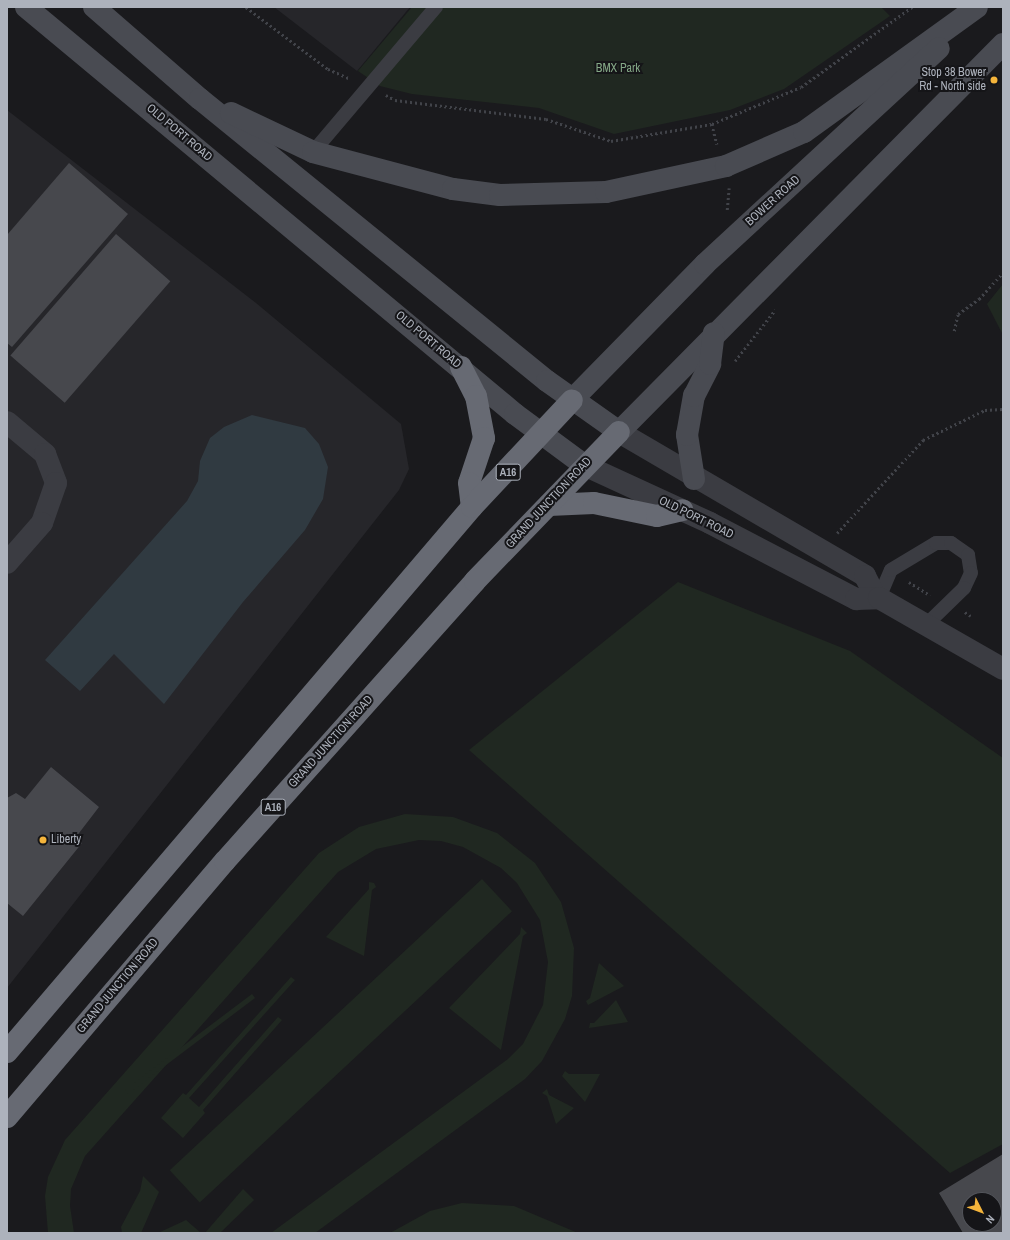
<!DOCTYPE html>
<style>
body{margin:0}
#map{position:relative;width:1010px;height:1240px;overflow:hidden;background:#1a1a1d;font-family:"Archivo Narrow",sans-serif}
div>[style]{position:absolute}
.built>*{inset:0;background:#26262a}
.green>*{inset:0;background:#202821;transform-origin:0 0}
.water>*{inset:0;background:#303a41}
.building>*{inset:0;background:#47484d;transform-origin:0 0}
.path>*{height:2.5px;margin-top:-1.25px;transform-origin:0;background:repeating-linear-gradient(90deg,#414349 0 2px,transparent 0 5px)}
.lane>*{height:14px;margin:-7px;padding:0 7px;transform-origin:7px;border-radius:7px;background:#3b3c42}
.street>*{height:22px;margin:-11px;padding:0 11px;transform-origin:11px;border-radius:11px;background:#3b3c42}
.secondary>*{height:22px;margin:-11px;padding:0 11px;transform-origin:11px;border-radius:11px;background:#494b52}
.highway>*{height:22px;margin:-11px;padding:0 11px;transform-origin:11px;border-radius:11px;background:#676a73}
.dots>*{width:11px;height:11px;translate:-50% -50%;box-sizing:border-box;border:2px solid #151518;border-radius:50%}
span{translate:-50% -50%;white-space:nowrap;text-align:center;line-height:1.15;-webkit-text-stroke:4px #151518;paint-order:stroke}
.shield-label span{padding:1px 3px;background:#151518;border:1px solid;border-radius:3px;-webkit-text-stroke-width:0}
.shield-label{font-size:11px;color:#adb2bc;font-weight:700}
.park-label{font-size:12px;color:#84a786}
.poi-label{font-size:12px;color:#adb2bc}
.right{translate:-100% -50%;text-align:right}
.left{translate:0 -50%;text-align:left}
.street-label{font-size:12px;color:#adb2bc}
.frame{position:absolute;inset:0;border:8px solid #adb2bc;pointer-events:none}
.north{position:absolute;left:962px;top:1192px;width:40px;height:40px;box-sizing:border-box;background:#151518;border:1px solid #52545a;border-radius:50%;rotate:132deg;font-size:11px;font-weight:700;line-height:16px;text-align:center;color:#adb2bc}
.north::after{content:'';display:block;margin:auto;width:14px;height:18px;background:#f4b43b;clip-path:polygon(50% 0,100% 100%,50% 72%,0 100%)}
</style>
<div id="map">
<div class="built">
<i style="clip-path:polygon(274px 7px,410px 7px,357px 71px)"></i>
<i style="clip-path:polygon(7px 110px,256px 303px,401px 424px,409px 469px,399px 490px,7px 988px)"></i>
</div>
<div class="green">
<i style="clip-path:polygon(412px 7px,881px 7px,890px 16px,784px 89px,730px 110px,614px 134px,539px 108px,412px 94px,380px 86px,358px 71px)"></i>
<i style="clip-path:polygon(1003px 284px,1003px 335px,987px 304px)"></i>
<i style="clip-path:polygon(678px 582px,850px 651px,1003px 758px,1003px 1144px,950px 1173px,469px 750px)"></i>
<i style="clip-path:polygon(405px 814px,453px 817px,497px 833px,535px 863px,561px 902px,574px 948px,572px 996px,565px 1019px,542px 1061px,525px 1079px,315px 1233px,271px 1233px,508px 1059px,523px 1044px,543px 1005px,548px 962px,540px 920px,517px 883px,501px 868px,463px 847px,441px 841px,419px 840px,376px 849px,338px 872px,85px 1156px,71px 1189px,70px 1206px,74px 1233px,48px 1233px,45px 1196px,48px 1177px,65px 1140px,319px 853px,359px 827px)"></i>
<i style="left:482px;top:879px;width:44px;height:427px;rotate:47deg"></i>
<i style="clip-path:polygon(369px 882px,374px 883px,376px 887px,372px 890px,364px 956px,326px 937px,369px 889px)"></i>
<i style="clip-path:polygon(521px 927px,527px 933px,523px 936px,501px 1050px,449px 1008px,520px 934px)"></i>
<i style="clip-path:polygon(599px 963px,624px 986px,588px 1005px,586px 1001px,590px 998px)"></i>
<i style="clip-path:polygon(291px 977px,295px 980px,189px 1098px,199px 1107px,278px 1017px,282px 1020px,203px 1110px,205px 1113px,183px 1138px,161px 1118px,183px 1093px,186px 1095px)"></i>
<i style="left:252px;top:994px;width:5px;height:159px;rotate:53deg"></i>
<i style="clip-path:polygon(616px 1000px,628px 1022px,589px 1028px,590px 1023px,594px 1023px)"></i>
<i style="clip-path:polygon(565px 1071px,569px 1074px,600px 1074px,585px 1102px,562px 1076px)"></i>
<i style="clip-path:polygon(547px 1089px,549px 1095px,574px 1108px,556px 1124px,547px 1096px,542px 1093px)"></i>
<i style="clip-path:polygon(143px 1176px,159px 1192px,141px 1233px,122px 1233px,121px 1227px,140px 1191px)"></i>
<i style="clip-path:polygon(243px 1189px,254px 1200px,220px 1233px,205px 1233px)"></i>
<i style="clip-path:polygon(462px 1203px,514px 1206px,578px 1233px,390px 1233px,430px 1211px)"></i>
<i style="clip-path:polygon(186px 1220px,201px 1233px,158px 1233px)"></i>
</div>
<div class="water">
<i style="clip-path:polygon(252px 415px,305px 428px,319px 444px,328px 467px,323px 499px,305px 530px,243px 602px,164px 704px,114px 654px,80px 691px,45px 660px,187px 501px,198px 481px,200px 461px,210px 438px,224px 427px)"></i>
</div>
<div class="building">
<i style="clip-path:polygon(69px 163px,128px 214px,12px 347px,7px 343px,7px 235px)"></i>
<i style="left:116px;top:234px;width:72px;height:161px;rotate:41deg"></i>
<i style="clip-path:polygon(51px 767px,99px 807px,76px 837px,82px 843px,23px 916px,7px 903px,7px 798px,16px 793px,25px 799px)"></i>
<i style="clip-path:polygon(evenodd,1003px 1154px,1003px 1233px,963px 1233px,939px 1193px,1003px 1154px,970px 1200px,994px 1200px,994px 1224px,970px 1224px,970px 1200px)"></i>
</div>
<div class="path">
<i style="left:246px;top:7px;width:103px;rotate:37.1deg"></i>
<i style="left:328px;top:69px;width:24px;rotate:24deg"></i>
<i style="left:386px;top:95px;width:10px;rotate:29deg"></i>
<i style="left:395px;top:100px;width:152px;rotate:7.2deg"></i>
<i style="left:546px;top:119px;width:69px;rotate:18.7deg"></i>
<i style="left:611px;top:141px;width:102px;rotate:-9.6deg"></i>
<i style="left:712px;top:124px;width:96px;rotate:-22.6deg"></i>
<i style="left:801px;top:87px;width:137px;rotate:-35.8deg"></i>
<i style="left:712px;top:124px;width:21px;rotate:76deg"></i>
<i style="left:727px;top:210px;width:22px;rotate:-85deg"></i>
<i style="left:954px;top:331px;width:17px;rotate:-77deg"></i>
<i style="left:958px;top:314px;width:26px;rotate:-36deg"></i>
<i style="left:979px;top:299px;width:36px;rotate:-48deg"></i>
<i style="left:735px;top:361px;width:65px;rotate:-51.9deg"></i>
<i style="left:837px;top:533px;width:127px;rotate:-47.2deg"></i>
<i style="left:923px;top:440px;width:69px;rotate:-25.8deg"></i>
<i style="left:985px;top:410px;width:18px;rotate:-3deg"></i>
<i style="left:909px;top:582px;width:25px;rotate:32deg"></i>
<i style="left:965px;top:612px;width:7px;rotate:34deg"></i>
</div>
<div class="lane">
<i style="left:313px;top:152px;width:190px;rotate:-49.7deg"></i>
<i style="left:879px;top:598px;width:30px;rotate:-67deg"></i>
<i style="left:891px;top:570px;width:52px;rotate:-31deg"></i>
<i style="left:936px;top:543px;width:15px"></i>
<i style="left:951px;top:543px;width:21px;rotate:35deg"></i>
<i style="left:968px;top:555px;width:18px;rotate:81deg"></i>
<i style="left:971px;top:573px;width:17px;rotate:115deg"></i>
<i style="left:964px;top:588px;width:52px;rotate:135.8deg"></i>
</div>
<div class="street">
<i style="left:7px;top:422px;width:50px;rotate:40.1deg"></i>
<i style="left:45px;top:454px;width:31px;rotate:69deg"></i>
<i style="left:56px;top:483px;width:42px;rotate:109.3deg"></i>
<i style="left:42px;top:523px;width:53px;rotate:131.2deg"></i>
<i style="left:619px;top:432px;width:285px;rotate:30.3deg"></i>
<i style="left:865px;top:576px;width:22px;rotate:63deg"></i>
<i style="left:584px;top:465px;width:139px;rotate:24.7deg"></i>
<i style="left:710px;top:523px;width:165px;rotate:27.5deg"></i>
<i style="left:856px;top:599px;width:23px;rotate:-2deg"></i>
<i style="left:879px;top:598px;width:143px;rotate:29.8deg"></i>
</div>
<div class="secondary">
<i style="left:26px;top:7px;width:636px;rotate:39.77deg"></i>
<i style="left:515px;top:414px;width:86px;rotate:36.5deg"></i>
<i style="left:94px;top:7px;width:140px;rotate:41deg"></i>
<i style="left:200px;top:99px;width:447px;rotate:39.1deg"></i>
<i style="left:547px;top:381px;width:88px;rotate:35.3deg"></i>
<i style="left:619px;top:432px;width:546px;rotate:-45.3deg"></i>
<i style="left:231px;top:113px;width:91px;rotate:25.4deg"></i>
<i style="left:313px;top:152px;width:145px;rotate:14.8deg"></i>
<i style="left:453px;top:189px;width:47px;rotate:7.3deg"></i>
<i style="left:500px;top:195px;width:106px;rotate:-1.6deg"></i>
<i style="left:606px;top:192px;width:123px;rotate:-12.2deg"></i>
<i style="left:726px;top:166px;width:85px;rotate:-23.6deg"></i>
<i style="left:804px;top:132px;width:213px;rotate:-35.8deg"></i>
<i style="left:572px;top:400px;width:190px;rotate:-45.6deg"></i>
<i style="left:705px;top:264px;width:318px;rotate:-42.7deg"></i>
<i style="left:694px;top:479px;width:45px;rotate:-99deg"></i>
<i style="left:687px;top:435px;width:40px;rotate:-80deg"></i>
<i style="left:694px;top:396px;width:36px;rotate:-63deg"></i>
<i style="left:710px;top:364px;width:31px;rotate:-83deg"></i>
</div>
<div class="highway">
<i style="left:461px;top:367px;width:33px;rotate:63deg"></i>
<i style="left:476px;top:396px;width:43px;rotate:79.2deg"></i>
<i style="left:484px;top:438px;width:47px;rotate:108.4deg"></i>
<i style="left:469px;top:483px;width:24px;rotate:83deg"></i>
<i style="left:549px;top:505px;width:45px;rotate:-2.5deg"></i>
<i style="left:594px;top:503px;width:64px;rotate:11.7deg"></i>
<i style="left:657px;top:516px;width:26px;rotate:-13deg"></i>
<i style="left:7px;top:1052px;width:716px;rotate:-49.53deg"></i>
<i style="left:472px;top:507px;width:146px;rotate:-46.9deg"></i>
<i style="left:7px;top:1117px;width:336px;rotate:-49.6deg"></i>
<i style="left:225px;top:861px;width:375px;rotate:-48.2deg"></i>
<i style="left:475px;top:581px;width:207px;rotate:-46deg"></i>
</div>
<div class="dots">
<i style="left:994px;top:80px;background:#f4b43b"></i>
<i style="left:43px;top:840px;background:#f4b43b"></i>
</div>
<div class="shield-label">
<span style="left:508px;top:472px">A16</span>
<span style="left:273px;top:807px">A16</span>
</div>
<div class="park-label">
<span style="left:618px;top:69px">BMX Park</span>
</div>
<div class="poi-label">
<span class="right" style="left:986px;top:80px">Stop 38 Bower<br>Rd - North side</span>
<span class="left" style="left:51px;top:840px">Liberty</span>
</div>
<div class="street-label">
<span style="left:179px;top:133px;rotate:40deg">OLD PORT ROAD</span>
<span style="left:773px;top:201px;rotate:-42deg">BOWER ROAD</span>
<span style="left:428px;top:340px;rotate:40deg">OLD PORT ROAD</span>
<span style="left:549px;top:503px;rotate:-47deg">GRAND JUNCTION ROAD</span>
<span style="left:696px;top:518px;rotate:26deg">OLD PORT ROAD</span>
<span style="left:331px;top:742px;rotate:-48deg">GRAND JUNCTION ROAD</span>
<span style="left:118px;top:986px;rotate:-50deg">GRAND JUNCTION ROAD</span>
</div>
<div class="frame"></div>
<div class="north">N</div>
</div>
